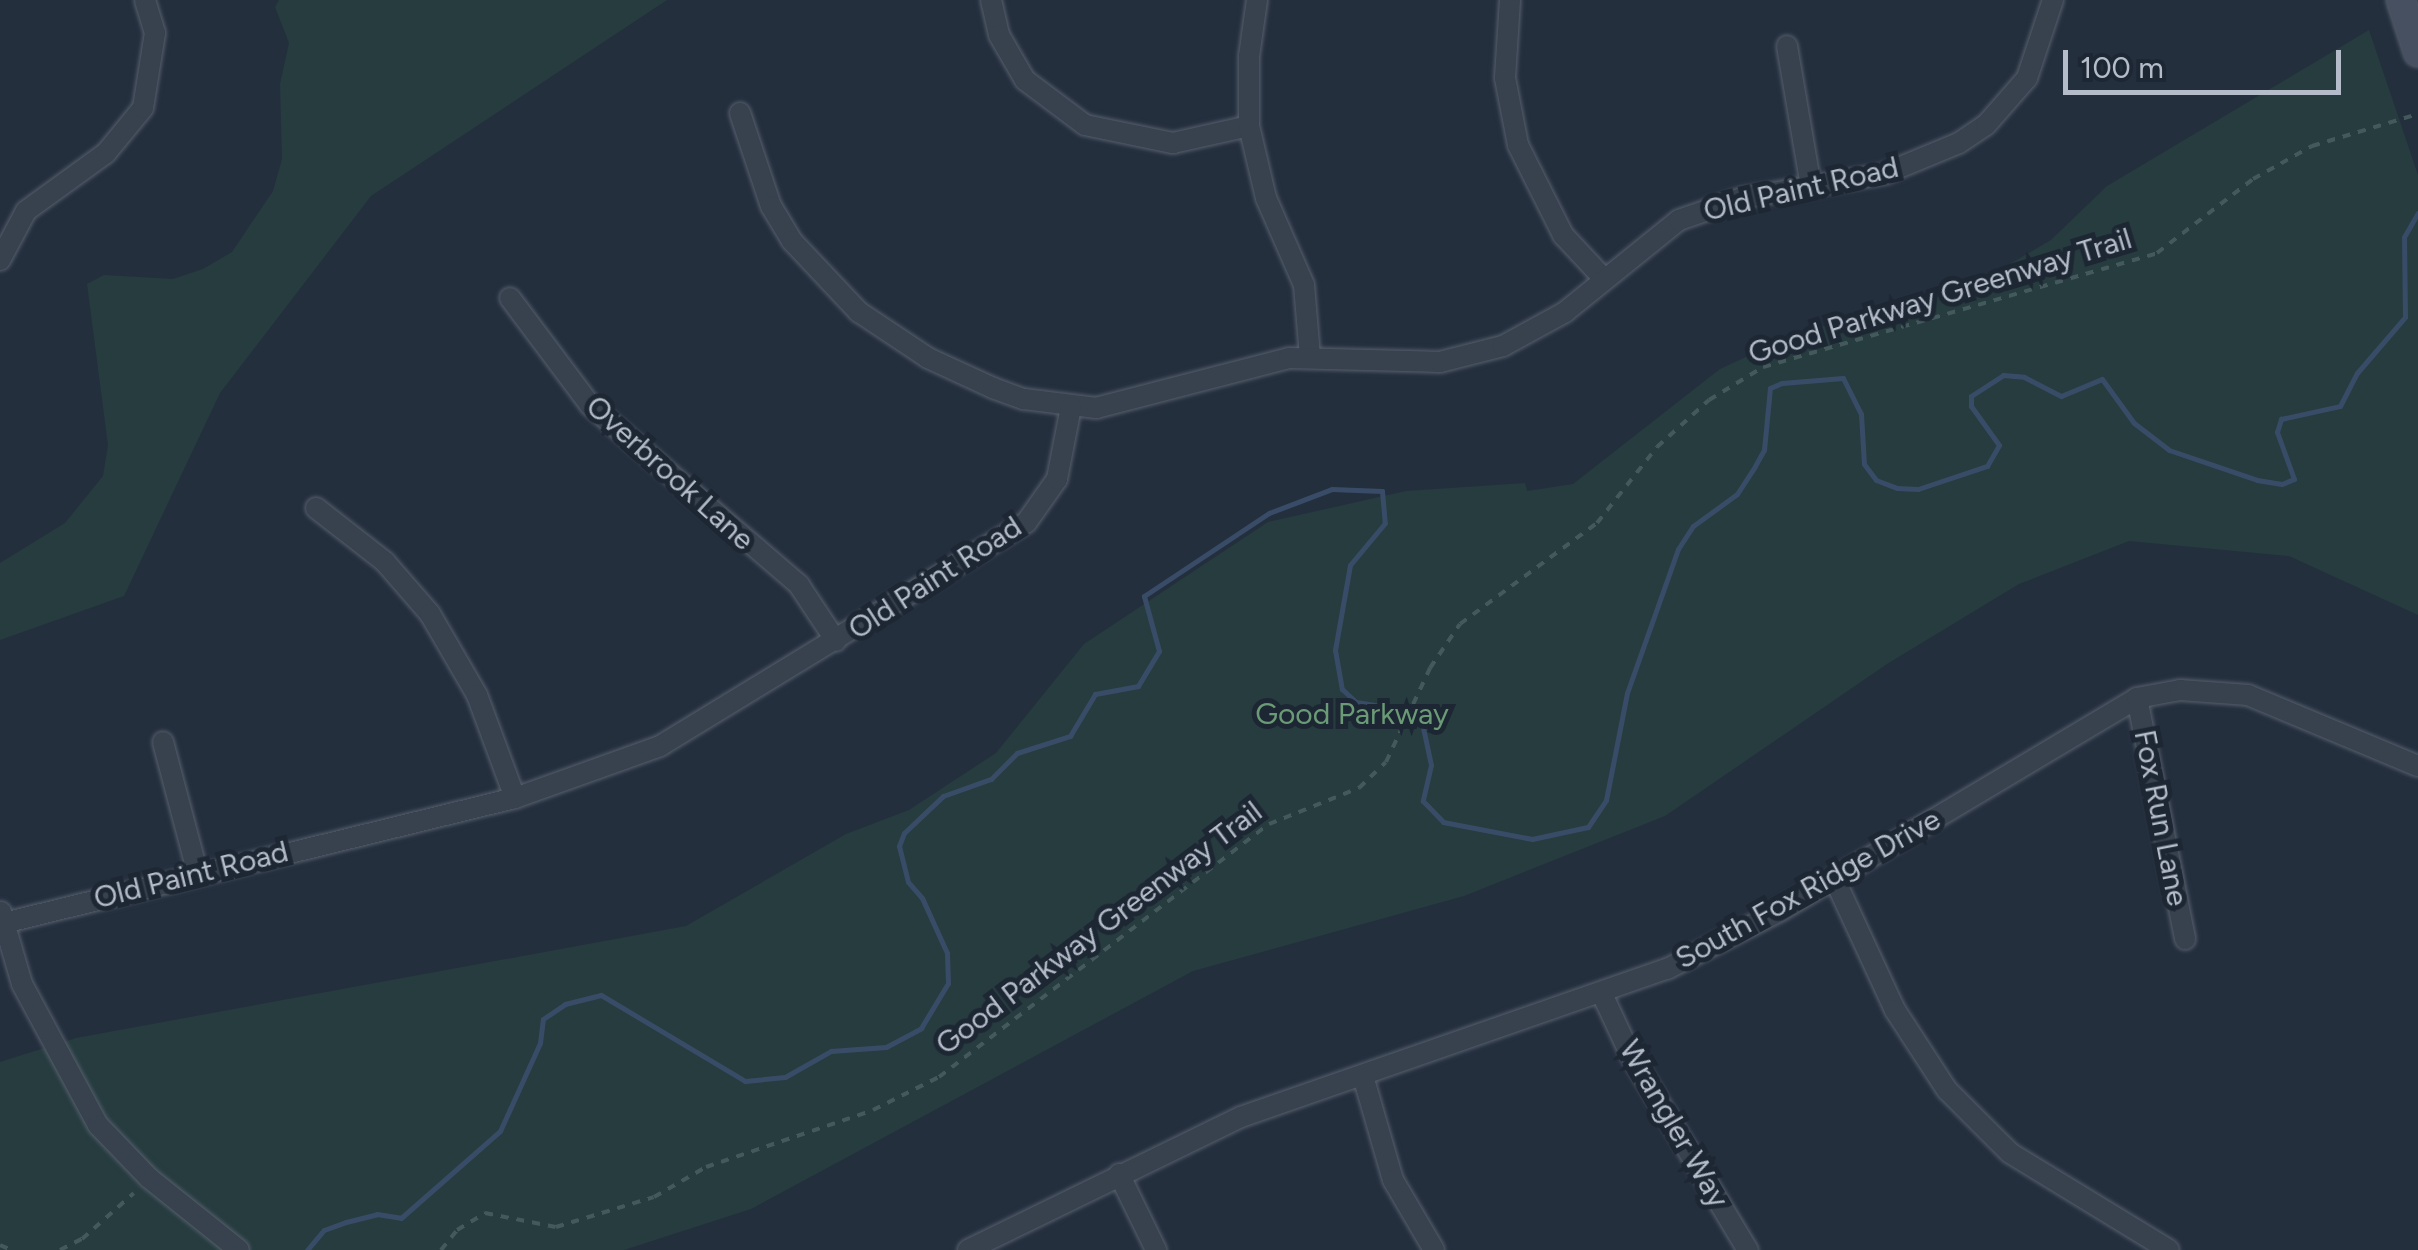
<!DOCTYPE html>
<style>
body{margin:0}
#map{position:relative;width:2418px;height:1250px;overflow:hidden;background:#242f3e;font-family:Figtree,sans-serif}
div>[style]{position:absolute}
.green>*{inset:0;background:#263c3f}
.stream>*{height:5px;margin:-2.5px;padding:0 2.5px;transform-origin:2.5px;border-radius:2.5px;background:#394c67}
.path>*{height:4px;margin-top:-2px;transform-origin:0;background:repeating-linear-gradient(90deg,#44595c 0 8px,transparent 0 16px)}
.roads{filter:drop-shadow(0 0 2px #565f6c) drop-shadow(0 0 2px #565f6c)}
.street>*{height:20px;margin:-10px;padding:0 10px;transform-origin:10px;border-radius:10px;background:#38414e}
.secondary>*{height:28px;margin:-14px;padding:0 14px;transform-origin:14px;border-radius:14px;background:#465061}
span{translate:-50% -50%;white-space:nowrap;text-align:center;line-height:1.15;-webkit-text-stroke:10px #1d2633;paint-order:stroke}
.street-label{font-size:30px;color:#b4bcc9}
.park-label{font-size:30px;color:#6b9a76}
.scale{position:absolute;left:2063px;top:50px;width:278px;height:45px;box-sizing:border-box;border:5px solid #b4bcc9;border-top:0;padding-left:12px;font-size:30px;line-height:35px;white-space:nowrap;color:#b4bcc9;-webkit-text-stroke:8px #1d2633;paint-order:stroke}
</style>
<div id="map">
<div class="green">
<i style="clip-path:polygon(279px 0,667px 0,371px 196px,220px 393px,124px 596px,0 640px,0 563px,65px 523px,103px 476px,108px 445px,87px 284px,104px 275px,173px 279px,203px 269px,232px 252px,273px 191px,282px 159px,280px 84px,289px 43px,275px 7px)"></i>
<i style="clip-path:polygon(2369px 30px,2418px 175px,2418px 615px,2289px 556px,2129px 541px,2019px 584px,1887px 664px,1665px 816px,1464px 896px,1193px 971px,751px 1209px,624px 1250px,0 1250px,0 1062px,76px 1038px,686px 926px,846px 834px,909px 810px,996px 753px,1084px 644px,1268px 522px,1406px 491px,1525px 483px,1527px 491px,1573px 484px,1720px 369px,1796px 334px,1984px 279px,2051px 240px,2107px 186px)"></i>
</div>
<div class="stream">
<i style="left:1422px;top:723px;width:43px;rotate:77.9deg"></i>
<i style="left:1431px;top:765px;width:37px;rotate:103deg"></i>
<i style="left:1423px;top:801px;width:29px;rotate:46deg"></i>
<i style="left:1443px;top:822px;width:91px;rotate:10.8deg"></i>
<i style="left:1532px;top:839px;width:57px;rotate:-12.1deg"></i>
<i style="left:1588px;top:827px;width:32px;rotate:-56deg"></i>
<i style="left:1606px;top:800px;width:109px;rotate:-78.9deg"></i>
<i style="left:1627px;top:693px;width:153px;rotate:-70.5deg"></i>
<i style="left:1678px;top:549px;width:27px;rotate:-57deg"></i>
<i style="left:1693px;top:526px;width:54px;rotate:-36deg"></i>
<i style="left:1737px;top:494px;width:33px;rotate:-57deg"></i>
<i style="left:1755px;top:466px;width:18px;rotate:-61deg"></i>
<i style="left:1764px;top:450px;width:62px;rotate:-84.5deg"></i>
<i style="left:1770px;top:388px;width:13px;rotate:-23deg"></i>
<i style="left:1782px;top:383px;width:61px;rotate:-4.7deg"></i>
<i style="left:1843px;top:378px;width:40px;rotate:63.4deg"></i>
<i style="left:1861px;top:414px;width:50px;rotate:86.6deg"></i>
<i style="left:1864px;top:464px;width:20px;rotate:53deg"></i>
<i style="left:1876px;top:480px;width:22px;rotate:21deg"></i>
<i style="left:1897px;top:488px;width:21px;rotate:3deg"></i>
<i style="left:1918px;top:489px;width:73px;rotate:-18.4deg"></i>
<i style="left:1987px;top:466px;width:24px;rotate:-60deg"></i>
<i style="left:1999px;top:445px;width:48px;rotate:-125.7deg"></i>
<i style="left:1971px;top:406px;width:10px;rotate:-90deg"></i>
<i style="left:1971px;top:396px;width:38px;rotate:-33deg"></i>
<i style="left:2003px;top:375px;width:21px;rotate:5deg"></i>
<i style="left:2024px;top:377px;width:42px;rotate:27.2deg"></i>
<i style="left:2061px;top:396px;width:44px;rotate:-22.5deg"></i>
<i style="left:2102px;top:379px;width:54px;rotate:54deg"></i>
<i style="left:2134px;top:423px;width:44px;rotate:37.6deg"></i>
<i style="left:2169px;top:450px;width:93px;rotate:18.8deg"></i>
<i style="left:2257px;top:480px;width:25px;rotate:9deg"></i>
<i style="left:2282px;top:484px;width:13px;rotate:-23deg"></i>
<i style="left:2294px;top:479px;width:50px;rotate:-109.9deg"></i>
<i style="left:2277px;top:432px;width:14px;rotate:-73deg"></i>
<i style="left:2281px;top:419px;width:60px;rotate:-12.4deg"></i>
<i style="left:2340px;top:406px;width:37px;rotate:-63deg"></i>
<i style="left:2357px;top:373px;width:74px;rotate:-49.4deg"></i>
<i style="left:2405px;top:317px;width:80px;rotate:-90.7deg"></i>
<i style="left:2404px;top:237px;width:28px;rotate:-60deg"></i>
<i style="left:307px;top:1250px;width:26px;rotate:-50deg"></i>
<i style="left:324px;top:1230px;width:23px;rotate:-20deg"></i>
<i style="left:346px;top:1222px;width:32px;rotate:-14deg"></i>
<i style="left:377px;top:1214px;width:24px;rotate:9deg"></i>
<i style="left:401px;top:1218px;width:132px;rotate:-41.3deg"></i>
<i style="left:500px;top:1131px;width:97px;rotate:-65.6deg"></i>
<i style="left:540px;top:1043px;width:24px;rotate:-83deg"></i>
<i style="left:543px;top:1019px;width:27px;rotate:-34deg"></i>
<i style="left:565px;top:1004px;width:37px;rotate:-14deg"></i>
<i style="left:601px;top:995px;width:168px;rotate:30.8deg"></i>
<i style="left:745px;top:1081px;width:40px;rotate:-5.7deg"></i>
<i style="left:785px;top:1077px;width:53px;rotate:-29.5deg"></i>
<i style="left:831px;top:1051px;width:55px;rotate:-4.2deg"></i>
<i style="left:886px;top:1047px;width:40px;rotate:-28deg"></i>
<i style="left:921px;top:1028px;width:52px;rotate:-59deg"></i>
<i style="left:948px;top:983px;width:30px;rotate:-92deg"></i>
<i style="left:947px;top:953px;width:60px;rotate:-114.4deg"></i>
<i style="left:922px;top:898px;width:21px;rotate:-131deg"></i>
<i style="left:908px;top:882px;width:37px;rotate:-104deg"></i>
<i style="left:899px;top:846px;width:14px;rotate:-69deg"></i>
<i style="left:904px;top:833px;width:54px;rotate:-43.5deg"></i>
<i style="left:943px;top:796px;width:51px;rotate:-19.5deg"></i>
<i style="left:991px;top:779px;width:37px;rotate:-45deg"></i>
<i style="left:1017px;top:753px;width:56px;rotate:-17.8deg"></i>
<i style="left:1070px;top:736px;width:49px;rotate:-59.2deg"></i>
<i style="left:1095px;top:694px;width:44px;rotate:-10.5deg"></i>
<i style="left:1138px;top:686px;width:41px;rotate:-59deg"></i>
<i style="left:1159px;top:651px;width:57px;rotate:-105.3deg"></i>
<i style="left:1144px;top:596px;width:150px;rotate:-33.6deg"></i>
<i style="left:1269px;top:513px;width:67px;rotate:-20.9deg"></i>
<i style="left:1332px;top:489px;width:50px;rotate:2.3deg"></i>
<i style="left:1382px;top:491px;width:32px;rotate:85deg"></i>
<i style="left:1385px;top:523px;width:55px;rotate:129.8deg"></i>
<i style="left:1350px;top:565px;width:86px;rotate:100deg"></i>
<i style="left:1335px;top:650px;width:40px;rotate:80deg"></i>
<i style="left:1342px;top:689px;width:19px;rotate:43deg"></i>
<i style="left:1356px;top:702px;width:36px;rotate:9deg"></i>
</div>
<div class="path">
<i style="left:0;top:1245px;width:12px;rotate:24deg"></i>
<i style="left:60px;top:1250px;width:25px;rotate:-27deg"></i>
<i style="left:82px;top:1239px;width:69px;rotate:-41.5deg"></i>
<i style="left:441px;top:1250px;width:26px;rotate:-51deg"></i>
<i style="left:457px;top:1230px;width:33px;rotate:-31deg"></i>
<i style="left:485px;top:1213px;width:72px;rotate:11.2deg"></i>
<i style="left:556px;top:1227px;width:102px;rotate:-17deg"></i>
<i style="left:654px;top:1197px;width:60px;rotate:-30deg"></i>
<i style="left:706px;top:1167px;width:176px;rotate:-18.8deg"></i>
<i style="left:873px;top:1110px;width:74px;rotate:-26.6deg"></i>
<i style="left:939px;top:1077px;width:416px;rotate:-37.5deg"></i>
<i style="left:1269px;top:824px;width:97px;rotate:-21.8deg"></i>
<i style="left:1359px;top:788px;width:37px;rotate:-44deg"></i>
<i style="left:1386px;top:762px;width:104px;rotate:-64.9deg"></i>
<i style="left:1430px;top:668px;width:53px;rotate:-55.7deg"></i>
<i style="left:1460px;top:624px;width:170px;rotate:-36.4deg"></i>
<i style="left:1597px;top:523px;width:97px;rotate:-51.7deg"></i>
<i style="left:1657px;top:447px;width:70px;rotate:-42.1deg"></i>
<i style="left:1709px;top:400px;width:63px;rotate:-31.4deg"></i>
<i style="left:1763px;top:367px;width:410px;rotate:-16.1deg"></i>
<i style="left:2157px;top:253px;width:121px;rotate:-37.6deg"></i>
<i style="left:2253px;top:179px;width:68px;rotate:-29.2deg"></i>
<i style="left:2312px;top:146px;width:111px;rotate:-16.8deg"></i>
</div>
<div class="roads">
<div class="street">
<i style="left:991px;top:0;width:36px;rotate:77deg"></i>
<i style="left:999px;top:35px;width:52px;rotate:60deg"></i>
<i style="left:1025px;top:80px;width:75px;rotate:36.9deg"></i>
<i style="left:1085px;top:125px;width:90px;rotate:11.6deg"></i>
<i style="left:1173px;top:143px;width:78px;rotate:-12.6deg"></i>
<i style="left:1257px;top:0;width:57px;rotate:98.1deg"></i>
<i style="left:1249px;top:56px;width:70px;rotate:90deg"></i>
<i style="left:1249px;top:126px;width:74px;rotate:76.7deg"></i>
<i style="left:1266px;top:198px;width:95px;rotate:66.4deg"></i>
<i style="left:1304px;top:285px;width:72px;rotate:85.2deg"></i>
<i style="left:1510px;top:0;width:78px;rotate:93.7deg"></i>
<i style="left:1505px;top:78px;width:68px;rotate:79deg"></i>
<i style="left:1518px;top:145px;width:101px;rotate:63.4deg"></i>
<i style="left:1563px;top:235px;width:60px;rotate:47deg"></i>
<i style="left:1787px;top:46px;width:143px;rotate:80.3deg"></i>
<i style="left:740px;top:113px;width:98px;rotate:71.6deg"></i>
<i style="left:771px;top:206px;width:41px;rotate:59deg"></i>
<i style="left:792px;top:241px;width:98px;rotate:46.7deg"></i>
<i style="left:859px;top:312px;width:83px;rotate:33.7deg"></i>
<i style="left:928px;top:358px;width:72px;rotate:24.8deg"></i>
<i style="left:993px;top:388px;width:33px;rotate:20deg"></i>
<i style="left:1024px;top:399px;width:73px;rotate:7.1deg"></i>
<i style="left:1096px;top:408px;width:199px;rotate:-14.5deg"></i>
<i style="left:1289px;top:358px;width:151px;rotate:1.5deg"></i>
<i style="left:1440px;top:362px;width:65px;rotate:-14.3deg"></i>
<i style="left:1503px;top:346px;width:71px;rotate:-28.7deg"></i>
<i style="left:1565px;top:312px;width:146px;rotate:-38.9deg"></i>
<i style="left:1679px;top:220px;width:67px;rotate:-19.2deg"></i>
<i style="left:1742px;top:198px;width:144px;rotate:-9.6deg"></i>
<i style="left:1884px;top:174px;width:81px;rotate:-22.5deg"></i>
<i style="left:1959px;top:143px;width:32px;rotate:-34deg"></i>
<i style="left:1986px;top:125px;width:62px;rotate:-48.9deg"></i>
<i style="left:2027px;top:78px;width:82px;rotate:-71.6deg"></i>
<i style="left:0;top:260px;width:55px;rotate:-62deg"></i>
<i style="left:26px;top:211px;width:99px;rotate:-35.9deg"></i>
<i style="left:106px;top:153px;width:58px;rotate:-50.6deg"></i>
<i style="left:143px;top:108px;width:76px;rotate:-80.9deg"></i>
<i style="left:155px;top:33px;width:34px;rotate:-107deg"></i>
<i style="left:510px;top:298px;width:134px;rotate:53.2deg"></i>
<i style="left:590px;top:405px;width:276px;rotate:40.7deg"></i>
<i style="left:799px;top:585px;width:67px;rotate:56.5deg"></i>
<i style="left:316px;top:508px;width:88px;rotate:38deg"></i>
<i style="left:385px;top:562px;width:69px;rotate:49.1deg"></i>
<i style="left:430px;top:614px;width:94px;rotate:59.9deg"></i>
<i style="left:477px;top:695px;width:110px;rotate:69.7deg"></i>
<i style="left:2137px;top:698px;width:246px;rotate:78.7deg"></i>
<i style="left:163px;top:742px;width:133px;rotate:75.2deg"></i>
<i style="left:1834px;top:878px;width:145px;rotate:65.2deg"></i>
<i style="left:1895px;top:1010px;width:95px;rotate:57deg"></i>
<i style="left:1947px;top:1090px;width:89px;rotate:45deg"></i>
<i style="left:2010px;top:1153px;width:186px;rotate:31.4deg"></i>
<i style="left:1px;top:912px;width:75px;rotate:73.7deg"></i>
<i style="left:22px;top:984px;width:160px;rotate:61.7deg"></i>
<i style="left:98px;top:1125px;width:74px;rotate:46.1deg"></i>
<i style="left:149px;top:1178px;width:115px;rotate:38.7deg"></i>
<i style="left:4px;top:923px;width:526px;rotate:-13.75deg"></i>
<i style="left:515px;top:798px;width:154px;rotate:-19.7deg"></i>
<i style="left:660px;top:746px;width:429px;rotate:-31.4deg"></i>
<i style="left:1026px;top:523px;width:54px;rotate:-54.8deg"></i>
<i style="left:1057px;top:479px;width:73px;rotate:-79deg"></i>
<i style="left:1603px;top:996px;width:64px;rotate:65deg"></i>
<i style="left:1630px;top:1054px;width:229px;rotate:59deg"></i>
<i style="left:1363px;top:1076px;width:108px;rotate:73.9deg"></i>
<i style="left:1393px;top:1180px;width:81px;rotate:59.6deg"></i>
<i style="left:1119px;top:1174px;width:85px;rotate:64deg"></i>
<i style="left:968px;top:1250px;width:304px;rotate:-26deg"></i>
<i style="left:1241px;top:1117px;width:451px;rotate:-19.2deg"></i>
<i style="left:1667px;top:969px;width:127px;rotate:-27.2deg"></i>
<i style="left:1780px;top:911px;width:416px;rotate:-30.8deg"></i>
<i style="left:2137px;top:698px;width:44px;rotate:-10.5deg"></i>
<i style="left:2180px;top:690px;width:68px;rotate:4.2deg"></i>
<i style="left:2248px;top:695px;width:184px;rotate:22.7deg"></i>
</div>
<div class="secondary">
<i style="left:2401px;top:0;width:55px;rotate:71.9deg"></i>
</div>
</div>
<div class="street-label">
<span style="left:1801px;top:189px;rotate:-13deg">Old Paint Road</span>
<span style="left:1940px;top:296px;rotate:-17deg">Good Parkway Greenway Trail</span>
<span style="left:670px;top:473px;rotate:42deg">Overbrook Lane</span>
<span style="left:935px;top:578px;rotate:-33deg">Old Paint Road</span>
<span style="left:2161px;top:818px;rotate:79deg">Fox Run Lane</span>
<span style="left:191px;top:875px;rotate:-14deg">Old Paint Road</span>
<span style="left:1808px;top:889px;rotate:-29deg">South Fox Ridge Drive</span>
<span style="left:1099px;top:928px;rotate:-37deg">Good Parkway Greenway Trail</span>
<span style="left:1674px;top:1124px;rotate:60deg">Wrangler Way</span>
</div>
<div class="park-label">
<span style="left:1352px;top:714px">Good Parkway</span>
</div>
<div class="scale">100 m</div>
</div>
